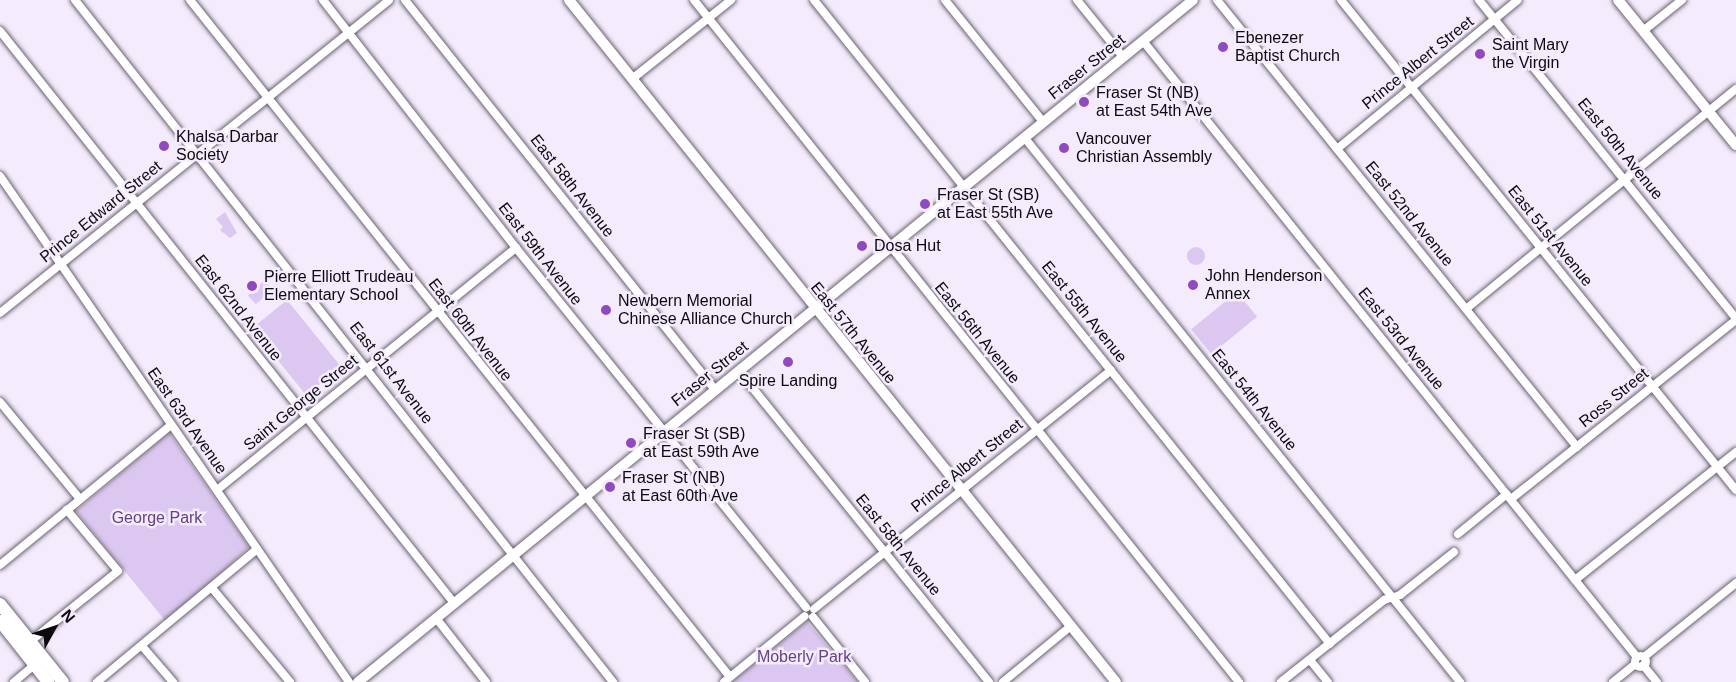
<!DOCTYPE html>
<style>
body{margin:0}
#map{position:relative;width:1736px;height:682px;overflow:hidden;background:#f4ecfc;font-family:Helvetica,sans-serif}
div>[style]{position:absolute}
.green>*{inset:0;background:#dcc7f0;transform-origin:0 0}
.round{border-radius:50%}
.roads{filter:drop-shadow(0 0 2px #6b6371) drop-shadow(0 0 2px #6b6371)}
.street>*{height:8px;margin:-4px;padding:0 4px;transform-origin:4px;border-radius:4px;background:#fff}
.street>.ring{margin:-4px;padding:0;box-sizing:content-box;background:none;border:8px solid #fff;border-radius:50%}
.secondary>*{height:10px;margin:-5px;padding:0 5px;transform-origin:5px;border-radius:5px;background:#fff}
.primary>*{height:12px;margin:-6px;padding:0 6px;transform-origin:6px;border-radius:6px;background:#fff}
.dots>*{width:16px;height:16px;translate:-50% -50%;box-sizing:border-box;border:3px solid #f4ecfc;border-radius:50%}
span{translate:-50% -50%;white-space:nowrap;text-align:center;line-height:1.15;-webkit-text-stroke:5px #f4ecfc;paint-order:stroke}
.poi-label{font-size:16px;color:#0d0a0f}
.left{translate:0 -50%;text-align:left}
.street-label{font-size:16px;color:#0d0a0f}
.park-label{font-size:16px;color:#664183}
.north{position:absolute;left:24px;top:598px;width:60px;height:60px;-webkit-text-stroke:4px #f4ecfc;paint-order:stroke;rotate:50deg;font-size:16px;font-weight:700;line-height:24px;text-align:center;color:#0d0a0f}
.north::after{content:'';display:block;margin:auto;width:21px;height:27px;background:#0d0a0f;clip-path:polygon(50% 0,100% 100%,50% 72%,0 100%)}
</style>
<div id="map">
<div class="green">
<i style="clip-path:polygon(225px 212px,237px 233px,230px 238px,220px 230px,223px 227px,216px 219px)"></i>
<i class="round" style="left:1187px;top:247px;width:18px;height:18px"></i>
<i style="left:265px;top:280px;width:12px;height:23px;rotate:48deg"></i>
<i style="left:1237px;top:292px;width:32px;height:59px;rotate:51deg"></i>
<i style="left:287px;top:300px;width:86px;height:45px;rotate:51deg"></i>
<i style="clip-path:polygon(169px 433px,249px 547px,167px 623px,76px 511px)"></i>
<i style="clip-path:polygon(807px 622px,858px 682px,732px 682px,805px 623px)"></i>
</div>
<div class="roads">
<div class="street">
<i style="left:75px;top:0;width:869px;rotate:51.73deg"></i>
<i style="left:190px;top:0;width:866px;rotate:51.42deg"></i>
<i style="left:323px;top:0;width:314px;rotate:52.1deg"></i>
<i style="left:516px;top:248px;width:462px;rotate:51.1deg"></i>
<i style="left:405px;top:0;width:498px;rotate:51.5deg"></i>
<i style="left:694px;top:0;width:873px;rotate:51.37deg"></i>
<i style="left:814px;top:0;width:825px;rotate:51.3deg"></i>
<i style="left:945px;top:0;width:156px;rotate:51.2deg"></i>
<i style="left:1077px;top:0;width:73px;rotate:51.1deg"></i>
<i style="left:1217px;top:0;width:574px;rotate:51.15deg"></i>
<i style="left:1341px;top:0;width:629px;rotate:51.13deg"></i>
<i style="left:1479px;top:0;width:409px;rotate:51.1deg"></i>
<i style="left:0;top:31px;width:730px;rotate:51.56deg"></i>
<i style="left:1643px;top:31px;width:50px;rotate:-38.5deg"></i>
<i style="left:1143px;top:41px;width:788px;rotate:51.28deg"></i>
<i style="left:632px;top:79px;width:127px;rotate:-38.6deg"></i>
<i style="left:1024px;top:137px;width:698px;rotate:51.34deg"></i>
<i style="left:1337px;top:149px;width:234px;rotate:-39.5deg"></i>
<i style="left:0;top:176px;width:615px;rotate:55.41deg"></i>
<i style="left:1466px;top:309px;width:348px;rotate:-39.2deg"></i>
<i style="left:0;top:313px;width:499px;rotate:-38.8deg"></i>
<i style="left:739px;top:371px;width:399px;rotate:51.2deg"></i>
<i style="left:0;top:402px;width:126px;rotate:50.5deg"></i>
<i style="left:217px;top:490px;width:385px;rotate:-39deg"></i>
<i style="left:1511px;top:499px;width:288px;rotate:-38.5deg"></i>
<i style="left:1458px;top:534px;width:63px;rotate:-39.2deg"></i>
<i style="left:0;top:565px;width:221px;rotate:-39.3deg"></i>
<i style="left:1575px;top:580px;width:206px;rotate:-38.5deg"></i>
<i style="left:212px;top:588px;width:122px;rotate:50.3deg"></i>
<i style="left:814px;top:609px;width:381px;rotate:-38.8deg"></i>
<i style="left:813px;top:617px;width:83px;rotate:51.3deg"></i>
<i style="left:436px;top:618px;width:81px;rotate:52deg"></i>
<i style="left:26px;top:645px;width:118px;rotate:-38.8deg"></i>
<i style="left:118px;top:571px;width:80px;rotate:-129.9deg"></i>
<i style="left:142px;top:646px;width:48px;rotate:49.3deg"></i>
<i class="ring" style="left:1634.5px;top:655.5px;width:3px;height:3px"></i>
<i style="left:1644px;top:657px;width:118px;rotate:-38.8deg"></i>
<i style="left:1310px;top:660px;width:28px;rotate:51deg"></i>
<i style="left:1643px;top:665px;width:22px;rotate:51deg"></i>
<i style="left:14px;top:682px;width:30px;rotate:-40deg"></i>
<i style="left:97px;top:682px;width:208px;rotate:-39.7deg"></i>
<i style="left:724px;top:682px;width:104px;rotate:-39.2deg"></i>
<i style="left:1003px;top:682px;width:88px;rotate:-39.5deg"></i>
<i style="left:1281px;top:682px;width:132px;rotate:-38.5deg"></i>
<i style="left:1384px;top:600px;width:17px;rotate:-17deg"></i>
<i style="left:1400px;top:595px;width:69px;rotate:-38.5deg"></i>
<i style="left:1613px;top:682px;width:28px;rotate:-39deg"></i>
</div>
<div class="secondary">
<i style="left:569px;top:0;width:874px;rotate:51.27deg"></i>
<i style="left:1618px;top:0;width:187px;rotate:50.9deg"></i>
<i style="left:358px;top:682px;width:1078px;rotate:-39.24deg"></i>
</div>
<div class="primary">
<i style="left:0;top:604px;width:100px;rotate:51.1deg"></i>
<i style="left:0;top:621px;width:78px;rotate:51.8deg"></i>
</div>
</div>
<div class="dots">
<i style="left:1223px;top:47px;background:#8e4abe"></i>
<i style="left:1480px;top:54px;background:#8e4abe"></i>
<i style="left:1084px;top:102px;background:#8e4abe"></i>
<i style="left:164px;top:146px;background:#8e4abe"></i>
<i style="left:1064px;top:148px;background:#8e4abe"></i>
<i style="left:925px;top:204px;background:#8e4abe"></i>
<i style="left:862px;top:246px;background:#8e4abe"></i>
<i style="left:1193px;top:285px;background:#8e4abe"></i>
<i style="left:252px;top:286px;background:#8e4abe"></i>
<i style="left:606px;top:310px;background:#8e4abe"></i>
<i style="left:788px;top:362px;background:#8e4abe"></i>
<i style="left:631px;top:443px;background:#8e4abe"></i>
<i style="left:610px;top:487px;background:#8e4abe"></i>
</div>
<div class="poi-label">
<span class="left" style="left:1235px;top:47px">Ebenezer<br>Baptist Church</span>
<span class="left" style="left:1492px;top:54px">Saint Mary<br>the Virgin</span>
<span class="left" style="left:1096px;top:102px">Fraser St (NB)<br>at East 54th Ave</span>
<span class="left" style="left:176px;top:146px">Khalsa Darbar<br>Society</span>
<span class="left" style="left:1076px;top:148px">Vancouver<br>Christian Assembly</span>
<span class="left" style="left:937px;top:204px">Fraser St (SB)<br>at East 55th Ave</span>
<span class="left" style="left:874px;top:246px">Dosa Hut</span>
<span class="left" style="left:1205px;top:285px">John Henderson<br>Annex</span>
<span class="left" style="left:264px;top:286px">Pierre Elliott Trudeau<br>Elementary School</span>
<span class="left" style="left:618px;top:310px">Newbern Memorial<br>Chinese Alliance Church</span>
<span style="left:788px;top:381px">Spire Landing</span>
<span class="left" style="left:643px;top:443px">Fraser St (SB)<br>at East 59th Ave</span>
<span class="left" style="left:622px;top:487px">Fraser St (NB)<br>at East 60th Ave</span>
</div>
<div class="street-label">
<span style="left:1418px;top:63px;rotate:-39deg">Prince Albert Street</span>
<span style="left:1087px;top:67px;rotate:-39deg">Fraser Street</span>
<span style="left:1620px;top:149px;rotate:51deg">East 50th Avenue</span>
<span style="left:572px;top:186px;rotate:52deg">East 58th Avenue</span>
<span style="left:101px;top:212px;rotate:-39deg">Prince Edward Street</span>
<span style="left:1409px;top:214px;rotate:51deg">East 52nd Avenue</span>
<span style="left:1550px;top:236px;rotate:51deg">East 51st Avenue</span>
<span style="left:540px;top:254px;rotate:52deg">East 59th Avenue</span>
<span style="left:238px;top:308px;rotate:52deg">East 62nd Avenue</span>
<span style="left:1084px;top:312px;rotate:51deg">East 55th Avenue</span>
<span style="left:470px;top:330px;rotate:52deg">East 60th Avenue</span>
<span style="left:853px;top:333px;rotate:51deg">East 57th Avenue</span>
<span style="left:977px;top:333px;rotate:51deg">East 56th Avenue</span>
<span style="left:1401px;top:339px;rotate:51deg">East 53rd Avenue</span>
<span style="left:391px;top:373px;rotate:52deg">East 61st Avenue</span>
<span style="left:710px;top:374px;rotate:-39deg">Fraser Street</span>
<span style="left:1614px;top:398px;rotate:-39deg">Ross Street</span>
<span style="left:1254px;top:400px;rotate:51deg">East 54th Avenue</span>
<span style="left:301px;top:403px;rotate:-39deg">Saint George Street</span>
<span style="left:187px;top:421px;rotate:55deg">East 63rd Avenue</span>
<span style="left:967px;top:466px;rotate:-39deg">Prince Albert Street</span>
<span style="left:898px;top:545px;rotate:51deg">East 58th Avenue</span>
</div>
<div class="park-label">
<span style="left:157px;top:518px">George Park</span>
<span style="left:804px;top:657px">Moberly Park</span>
</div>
<div class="north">N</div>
</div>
